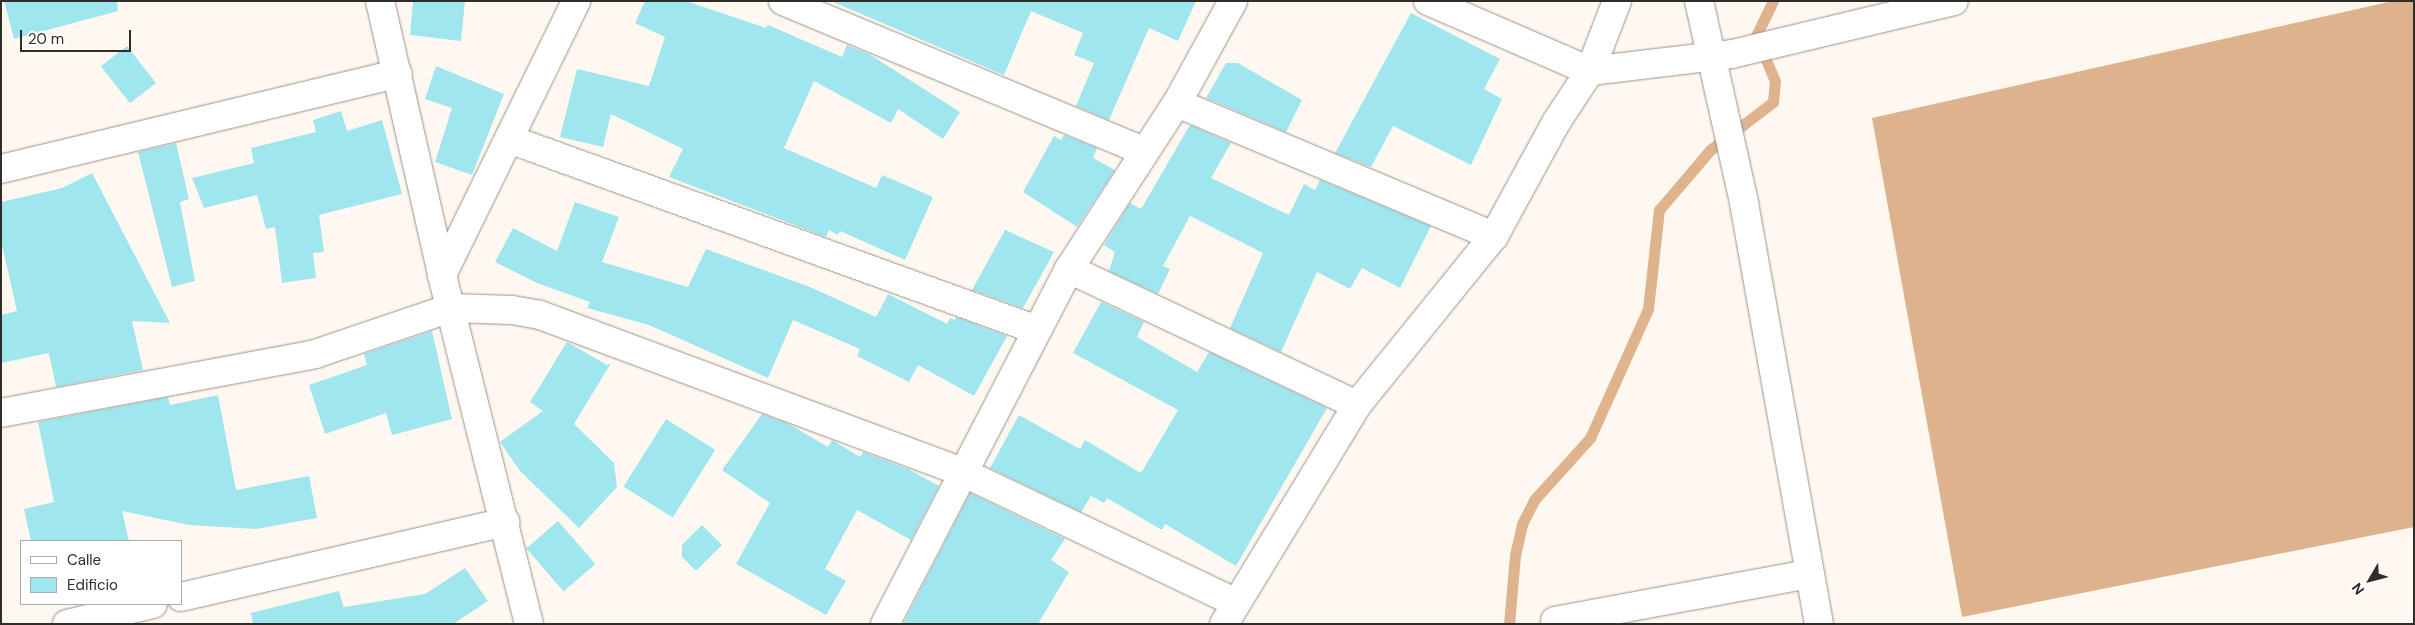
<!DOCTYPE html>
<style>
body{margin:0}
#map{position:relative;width:2415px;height:625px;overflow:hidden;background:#fff8f1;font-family:"DM Sans",sans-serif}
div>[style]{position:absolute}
.forest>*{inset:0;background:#ddb28d}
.stream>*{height:11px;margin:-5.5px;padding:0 5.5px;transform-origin:5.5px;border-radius:5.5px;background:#dfb38e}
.building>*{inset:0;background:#9fe6ee;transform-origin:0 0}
.roads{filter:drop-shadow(0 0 1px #9a928b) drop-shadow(0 0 1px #9a928b)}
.street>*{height:28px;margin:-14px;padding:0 14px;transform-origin:14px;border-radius:14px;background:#fff}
span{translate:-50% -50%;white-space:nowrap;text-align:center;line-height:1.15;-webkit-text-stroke:4.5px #fff;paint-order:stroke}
.frame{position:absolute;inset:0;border:2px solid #2f2c29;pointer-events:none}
.legend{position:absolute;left:20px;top:540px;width:162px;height:65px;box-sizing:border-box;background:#fff;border:1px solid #acaba9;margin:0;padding:6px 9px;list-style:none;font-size:15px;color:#2f2c29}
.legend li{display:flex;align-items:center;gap:10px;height:25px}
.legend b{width:25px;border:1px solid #acaba9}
.north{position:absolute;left:2345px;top:555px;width:50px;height:50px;-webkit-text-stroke:4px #fff;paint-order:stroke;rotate:233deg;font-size:14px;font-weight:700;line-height:20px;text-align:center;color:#2f2c29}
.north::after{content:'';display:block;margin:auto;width:18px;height:22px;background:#2f2c29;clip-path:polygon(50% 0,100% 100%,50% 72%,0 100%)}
.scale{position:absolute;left:20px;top:30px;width:111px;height:22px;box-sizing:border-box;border:2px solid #2f2c29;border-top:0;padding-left:6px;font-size:15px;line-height:18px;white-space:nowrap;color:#2f2c29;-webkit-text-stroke:4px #fff;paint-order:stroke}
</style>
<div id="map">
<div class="forest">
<i style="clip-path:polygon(2393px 1px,2414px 1px,2414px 527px,1962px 617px,1872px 118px)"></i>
</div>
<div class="stream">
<i style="left:1755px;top:38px;width:41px;rotate:-64.1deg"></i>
<i style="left:1509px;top:624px;width:69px;rotate:-85deg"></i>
<i style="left:1515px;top:555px;width:32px;rotate:-77deg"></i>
<i style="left:1522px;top:524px;width:27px;rotate:-63deg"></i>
<i style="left:1534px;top:500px;width:84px;rotate:-47.9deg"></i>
<i style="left:1590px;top:438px;width:141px;rotate:-65.8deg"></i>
<i style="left:1648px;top:309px;width:100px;rotate:-83.7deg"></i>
<i style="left:1659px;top:210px;width:79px;rotate:-49.6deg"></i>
<i style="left:1710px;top:150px;width:79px;rotate:-37.3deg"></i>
<i style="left:1773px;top:102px;width:21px;rotate:-85deg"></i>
<i style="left:1775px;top:81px;width:23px;rotate:-113deg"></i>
</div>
<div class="building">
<i style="clip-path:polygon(4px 1px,117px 1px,118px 11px,14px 39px)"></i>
<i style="clip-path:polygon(413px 1px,465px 1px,461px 41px,410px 35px)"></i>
<i style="clip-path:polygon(645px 1px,686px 1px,766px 28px,768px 25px,842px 57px,847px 45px,869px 54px,960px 112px,943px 139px,898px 109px,891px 123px,814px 81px,784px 148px,876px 188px,882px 175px,933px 197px,905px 260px,840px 231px,838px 235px,829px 230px,826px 237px,669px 177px,683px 149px,611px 114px,603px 147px,560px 137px,577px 69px,649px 86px,665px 37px,635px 23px)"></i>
<i style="clip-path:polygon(831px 1px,1196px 1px,1178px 41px,1149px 28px,1109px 120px,1076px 106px,1094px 63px,1074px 55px,1083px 33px,1031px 11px,1004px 75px)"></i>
<i style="clip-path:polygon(1411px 13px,1500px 59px,1484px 89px,1502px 99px,1471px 165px,1393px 126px,1371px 167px,1335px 153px)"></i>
<i style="left:127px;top:46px;width:47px;height:33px;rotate:52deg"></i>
<i style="clip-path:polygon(1226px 63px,1238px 63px,1302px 100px,1286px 132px,1206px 98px)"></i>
<i style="clip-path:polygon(436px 66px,504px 94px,472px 175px,435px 162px,452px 108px,425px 99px)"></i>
<i style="clip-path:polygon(341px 111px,347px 131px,382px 120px,402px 194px,319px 215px,324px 252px,313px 253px,316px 278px,282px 283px,275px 227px,266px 229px,257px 195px,204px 208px,192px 178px,254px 163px,251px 148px,316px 132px,313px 120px)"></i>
<i style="clip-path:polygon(1190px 125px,1231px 143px,1211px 178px,1289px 215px,1304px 184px,1315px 190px,1320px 180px,1431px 226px,1400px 288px,1362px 268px,1350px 289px,1317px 272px,1281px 352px,1230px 328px,1263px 253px,1190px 216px,1163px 266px,1170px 269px,1158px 294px,1109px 271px,1115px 252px,1104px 245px,1130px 203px,1141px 209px)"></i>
<i style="clip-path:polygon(1064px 135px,1097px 148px,1093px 158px,1115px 170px,1077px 227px,1023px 192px,1054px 136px,1061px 140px)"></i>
<i style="clip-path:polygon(176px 143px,189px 199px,180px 202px,195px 281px,172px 287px,138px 152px)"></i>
<i style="clip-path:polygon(92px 173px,170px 323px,132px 321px,143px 370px,56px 387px,49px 353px,1px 363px,1px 315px,17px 311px,1px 241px,1px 202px,62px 188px)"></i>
<i style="clip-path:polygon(575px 202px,619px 217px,602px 262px,688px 287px,706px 249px,810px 287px,876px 317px,888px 294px,947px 324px,950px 318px,955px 320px,956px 317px,1007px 336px,974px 396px,918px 365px,909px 382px,857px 356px,860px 349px,793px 320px,768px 378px,649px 325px,587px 308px,590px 302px,537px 283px,495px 262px,513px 228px,557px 251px)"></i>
<i style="clip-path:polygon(1005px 230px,1054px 252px,1023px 308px,972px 290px)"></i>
<i style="clip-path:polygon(1101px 302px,1144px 322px,1137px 337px,1197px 372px,1209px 352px,1327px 408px,1236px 566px,1165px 524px,1162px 530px,1107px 498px,1104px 503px,1091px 496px,1081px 512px,990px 468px,1019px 415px,1080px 449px,1085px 440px,1141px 473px,1178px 410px,1073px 353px)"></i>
<i style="clip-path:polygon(432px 331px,452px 419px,392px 435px,386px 413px,325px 434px,309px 385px,367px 365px,364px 354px)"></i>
<i style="clip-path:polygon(567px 342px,607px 365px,611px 363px,574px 424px,614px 463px,617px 487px,579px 528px,520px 471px,500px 442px,543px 411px,530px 402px)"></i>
<i style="clip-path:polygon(218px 395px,236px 490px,309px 476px,317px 518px,256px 529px,189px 525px,122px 511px,129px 541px,31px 541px,24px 509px,54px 502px,38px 422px,168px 397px,170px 405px)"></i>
<i style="clip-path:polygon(762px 414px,789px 424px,828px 447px,832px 440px,860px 457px,863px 452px,908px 469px,939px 486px,911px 540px,857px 510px,825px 569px,846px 581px,826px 615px,736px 564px,770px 503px,722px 470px)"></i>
<i style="left:666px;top:419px;width:58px;height:80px;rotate:32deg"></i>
<i style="clip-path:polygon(970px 493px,1065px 539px,1051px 560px,1069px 572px,1038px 624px,903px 624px)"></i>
<i style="left:558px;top:521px;width:57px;height:42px;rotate:49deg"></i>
<i style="clip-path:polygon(702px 525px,722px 545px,696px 571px,682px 557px,682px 545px)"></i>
<i style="clip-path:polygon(465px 568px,488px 601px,453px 624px,253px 624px,251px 613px,339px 591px,345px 612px,344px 607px,425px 594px)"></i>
</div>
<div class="roads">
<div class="street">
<i style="left:380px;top:1px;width:281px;rotate:77.2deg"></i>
<i style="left:442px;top:275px;width:360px;rotate:76deg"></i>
<i style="left:783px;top:1px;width:391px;rotate:22.6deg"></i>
<i style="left:1428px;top:1px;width:176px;rotate:23.4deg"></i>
<i style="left:1590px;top:71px;width:143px;rotate:-6.8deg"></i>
<i style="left:1732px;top:54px;width:228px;rotate:-13.4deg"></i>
<i style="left:1699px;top:1px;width:207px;rotate:77.4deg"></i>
<i style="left:1744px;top:203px;width:428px;rotate:79.9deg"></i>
<i style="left:1177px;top:103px;width:344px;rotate:22.8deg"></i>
<i style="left:509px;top:139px;width:561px;rotate:19.89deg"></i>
<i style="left:1px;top:169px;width:408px;rotate:-13.5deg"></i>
<i style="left:1069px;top:269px;width:318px;rotate:25.3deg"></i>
<i style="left:442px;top:275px;width:305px;rotate:-63.9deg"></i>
<i style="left:1px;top:413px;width:319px;rotate:-10.6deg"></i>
<i style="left:315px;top:354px;width:144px;rotate:-18.7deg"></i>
<i style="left:451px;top:308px;width:61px;rotate:1.9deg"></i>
<i style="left:512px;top:310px;width:28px;rotate:10deg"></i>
<i style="left:540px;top:315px;width:452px;rotate:20.4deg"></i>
<i style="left:964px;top:473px;width:301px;rotate:25.5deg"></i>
<i style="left:181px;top:597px;width:333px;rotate:-13deg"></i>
<i style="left:1555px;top:621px;width:257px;rotate:-10.5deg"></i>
<i style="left:67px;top:624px;width:88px;rotate:-13.1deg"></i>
<i style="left:885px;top:624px;width:400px;rotate:-62.6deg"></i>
<i style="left:1069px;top:269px;width:198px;rotate:-57deg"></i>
<i style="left:1177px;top:103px;width:116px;rotate:-61.2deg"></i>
<i style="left:1224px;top:624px;width:256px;rotate:-58.7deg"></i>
<i style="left:1357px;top:405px;width:218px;rotate:-51deg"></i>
<i style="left:1494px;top:236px;width:131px;rotate:-61.3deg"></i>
<i style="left:1557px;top:121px;width:60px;rotate:-56.6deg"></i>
<i style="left:1590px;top:71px;width:75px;rotate:-68.9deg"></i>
</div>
</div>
<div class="frame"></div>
<ul class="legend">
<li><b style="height:6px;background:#fff"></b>Calle</li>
<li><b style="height:14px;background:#9fe6ee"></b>Edificio</li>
</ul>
<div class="north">N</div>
<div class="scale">20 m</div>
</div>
